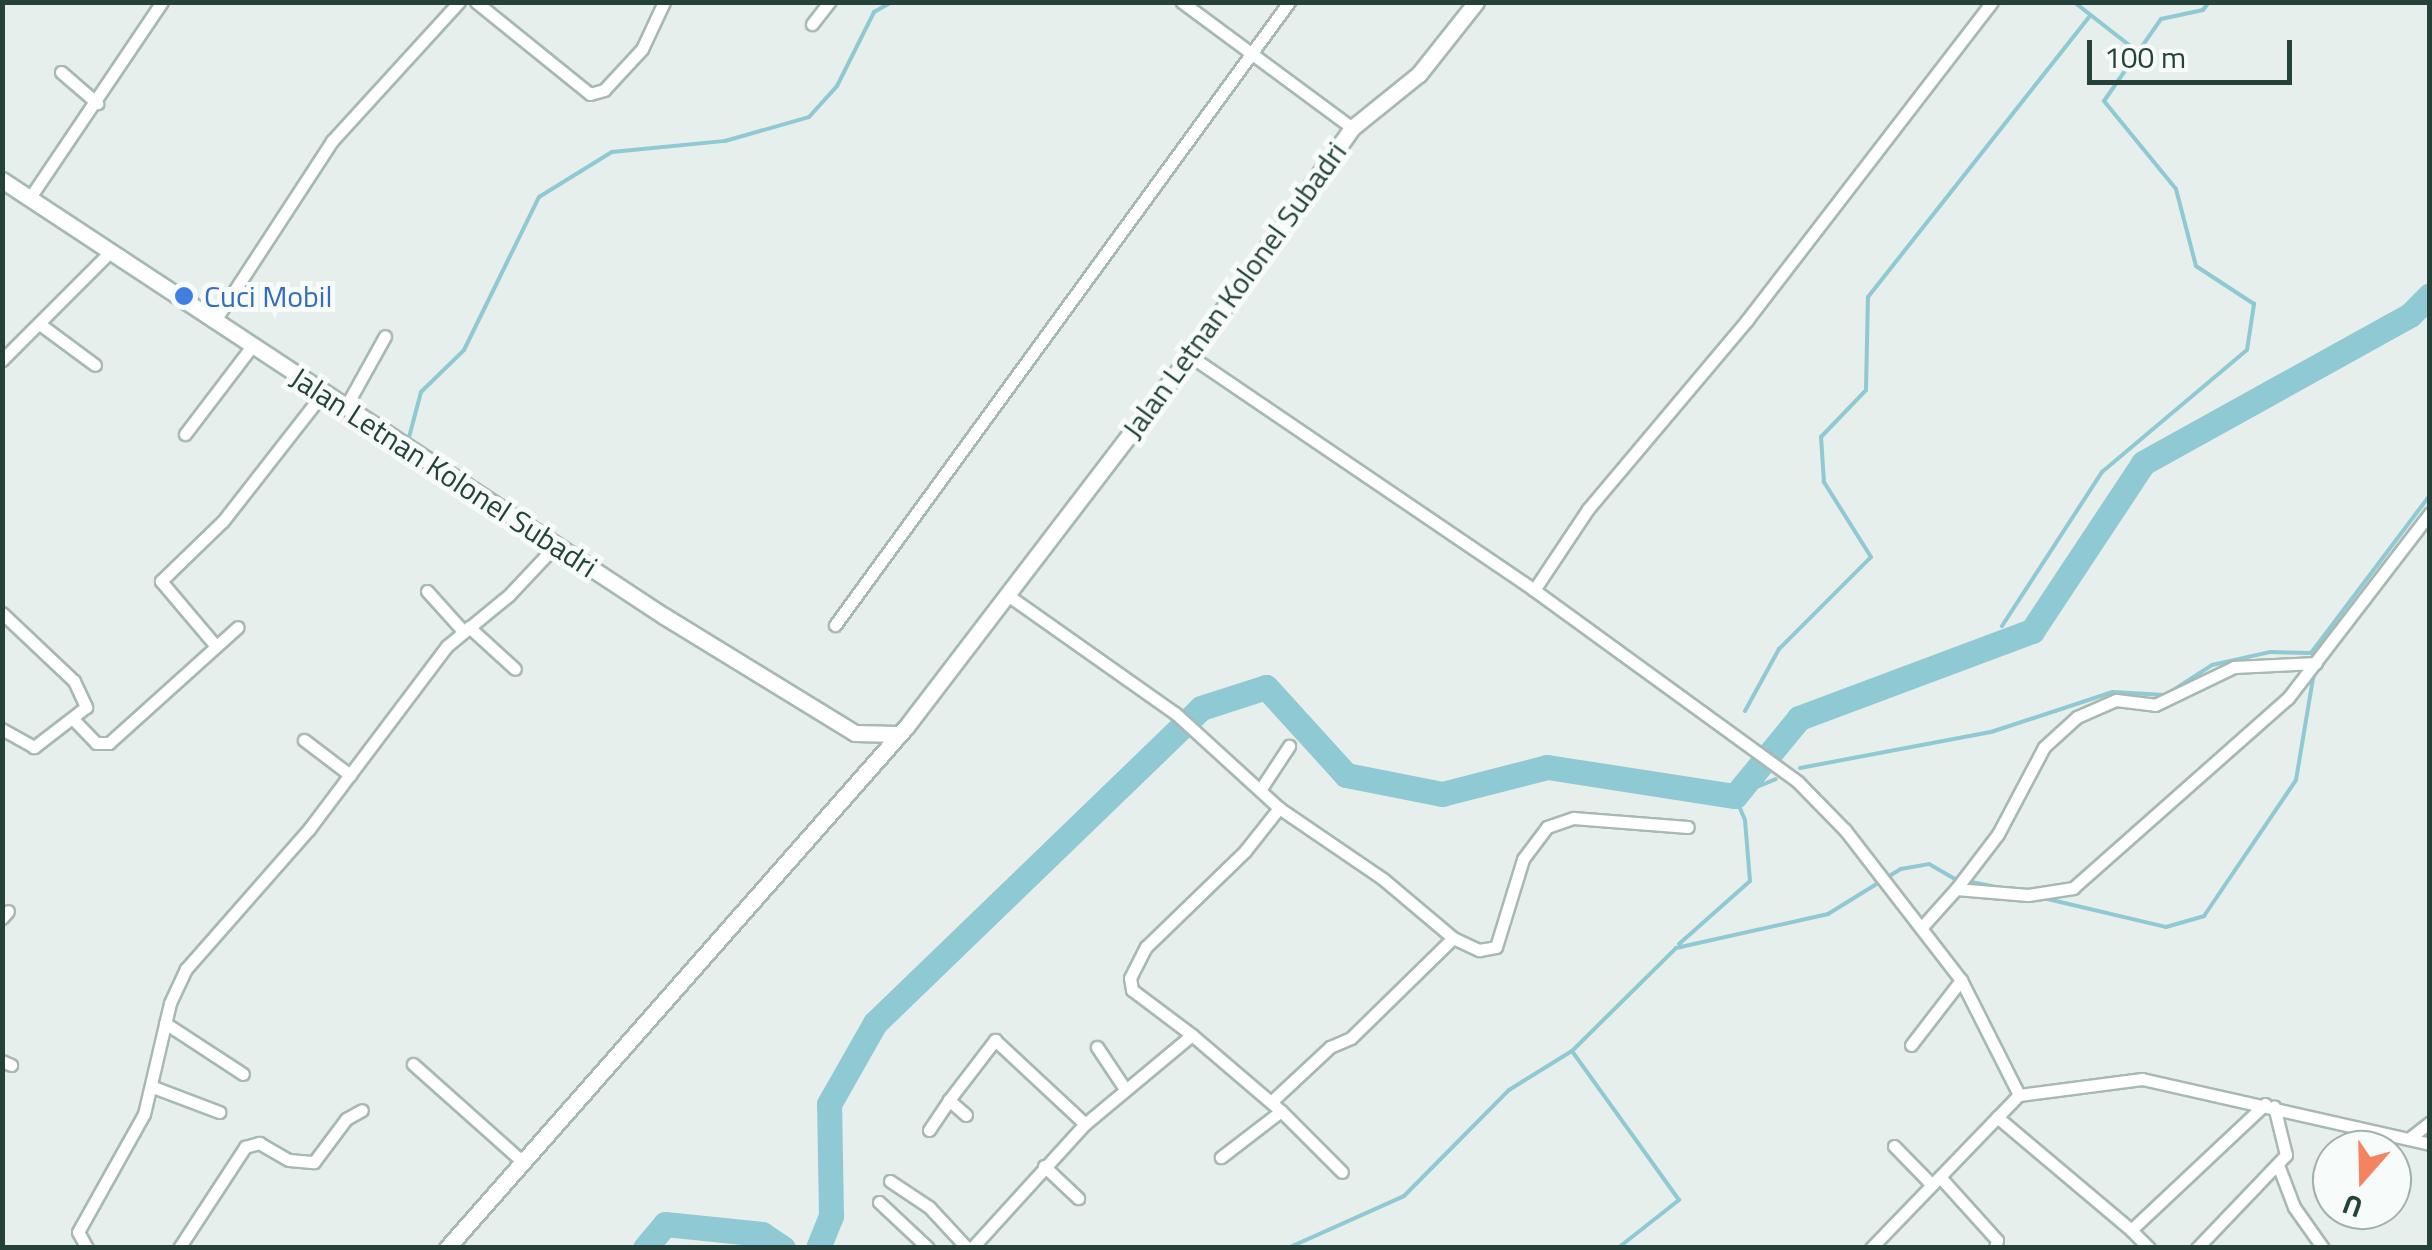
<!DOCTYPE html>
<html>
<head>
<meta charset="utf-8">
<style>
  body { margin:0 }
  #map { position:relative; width:2432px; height:1250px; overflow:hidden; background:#e6efeb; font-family:"Titillium Web",sans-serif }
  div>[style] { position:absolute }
  .stream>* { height:4px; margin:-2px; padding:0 2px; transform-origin:2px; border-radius:2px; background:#8ec9d4 }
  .river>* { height:25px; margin:-12.5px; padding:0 12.5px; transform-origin:12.5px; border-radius:12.5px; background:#8ec9d4 }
  .roads { filter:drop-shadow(2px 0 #a8b8b2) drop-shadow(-2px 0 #a8b8b2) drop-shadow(0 2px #a8b8b2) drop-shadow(0 -2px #a8b8b2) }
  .minor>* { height:11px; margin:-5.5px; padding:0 5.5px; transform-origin:5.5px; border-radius:5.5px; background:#fff }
  .secondary>* { height:15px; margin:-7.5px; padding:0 7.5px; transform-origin:7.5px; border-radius:7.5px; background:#fff }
  .dots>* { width:28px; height:28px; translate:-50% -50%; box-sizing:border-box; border:5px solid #f7fbf9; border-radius:50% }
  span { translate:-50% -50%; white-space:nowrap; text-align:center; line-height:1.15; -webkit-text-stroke:10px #f7fbf9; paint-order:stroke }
  .street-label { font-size:30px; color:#24423a }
  .shop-label { font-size:30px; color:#366cbe }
  .left { translate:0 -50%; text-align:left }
  .frame { position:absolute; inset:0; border:5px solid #24423a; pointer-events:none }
  .north { position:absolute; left:2312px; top:1130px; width:100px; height:100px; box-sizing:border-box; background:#f7fbf9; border:2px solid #a3b1ad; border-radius:50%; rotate:200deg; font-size:28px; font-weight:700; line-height:40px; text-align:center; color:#24423a }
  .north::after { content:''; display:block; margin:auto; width:35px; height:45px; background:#f4845f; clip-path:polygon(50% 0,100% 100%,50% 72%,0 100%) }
  .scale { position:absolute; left:2087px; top:40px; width:205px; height:45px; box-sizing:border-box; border:5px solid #24423a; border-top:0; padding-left:12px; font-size:30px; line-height:35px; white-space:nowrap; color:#24423a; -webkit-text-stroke:8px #f7fbf9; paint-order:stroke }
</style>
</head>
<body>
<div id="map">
  <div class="stream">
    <div style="left:2074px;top:2px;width:81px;rotate:38deg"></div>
    <div style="left:408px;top:441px;width:51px;rotate:-75.1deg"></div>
    <div style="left:421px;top:392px;width:60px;rotate:-44.3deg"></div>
    <div style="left:464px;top:350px;width:170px;rotate:-63.9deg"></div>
    <div style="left:539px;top:197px;width:86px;rotate:-31.7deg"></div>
    <div style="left:612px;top:152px;width:114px;rotate:-5.6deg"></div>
    <div style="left:725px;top:141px;width:87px;rotate:-15.9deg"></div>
    <div style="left:809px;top:117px;width:42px;rotate:-47.9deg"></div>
    <div style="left:837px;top:86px;width:83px;rotate:-63.4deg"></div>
    <div style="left:874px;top:12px;width:21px;rotate:-29deg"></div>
    <div style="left:2002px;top:626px;width:184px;rotate:-57deg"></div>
    <div style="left:2102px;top:472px;width:189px;rotate:-40.1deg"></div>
    <div style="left:2247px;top:350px;width:47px;rotate:-81.3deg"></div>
    <div style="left:2254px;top:304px;width:69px;rotate:-146.8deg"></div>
    <div style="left:2196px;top:266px;width:80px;rotate:-104.6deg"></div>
    <div style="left:2176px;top:189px;width:114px;rotate:-129.3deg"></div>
    <div style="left:2104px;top:101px;width:100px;rotate:-55.2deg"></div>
    <div style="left:2161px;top:19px;width:43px;rotate:-12.1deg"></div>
    <div style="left:2203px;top:10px;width:10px;rotate:-53deg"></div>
    <div style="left:2172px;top:691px;width:48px;rotate:-33deg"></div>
    <div style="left:2212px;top:665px;width:59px;rotate:-12.6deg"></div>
    <div style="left:2270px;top:652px;width:41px;rotate:1.4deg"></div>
    <div style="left:2311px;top:653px;width:198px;rotate:-53deg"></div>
    <div style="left:1745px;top:711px;width:71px;rotate:-61.3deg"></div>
    <div style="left:1779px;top:649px;width:130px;rotate:-45deg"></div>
    <div style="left:1871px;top:557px;width:89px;rotate:-122.1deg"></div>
    <div style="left:1824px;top:482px;width:45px;rotate:-93.8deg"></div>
    <div style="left:1821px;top:437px;width:65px;rotate:-46.2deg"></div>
    <div style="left:1866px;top:390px;width:93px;rotate:-88.8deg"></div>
    <div style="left:1868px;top:297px;width:357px;rotate:-51.7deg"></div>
    <div style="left:1800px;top:768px;width:194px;rotate:-10.7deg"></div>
    <div style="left:1991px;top:732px;width:128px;rotate:-18.2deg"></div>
    <div style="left:2113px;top:692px;width:51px;rotate:3.4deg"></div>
    <div style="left:1966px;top:881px;width:36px;rotate:11deg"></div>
    <div style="left:2039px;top:897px;width:130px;rotate:13.3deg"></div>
    <div style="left:2166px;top:927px;width:40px;rotate:-16deg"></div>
    <div style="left:2204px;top:916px;width:164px;rotate:-55.9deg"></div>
    <div style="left:2296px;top:780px;width:115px;rotate:-80.5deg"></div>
    <div style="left:1679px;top:944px;width:95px;rotate:-41.6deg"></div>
    <div style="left:1750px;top:881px;width:61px;rotate:-94.7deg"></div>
    <div style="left:1745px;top:820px;width:26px;rotate:-113deg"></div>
    <div style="left:1735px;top:796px;width:44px;rotate:-22.5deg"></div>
    <div style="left:1288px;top:1248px;width:127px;rotate:-24.1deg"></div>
    <div style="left:1404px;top:1196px;width:149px;rotate:-45.3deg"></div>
    <div style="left:1509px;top:1090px;width:74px;rotate:-31.8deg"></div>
    <div style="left:1618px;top:1248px;width:78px;rotate:-38.2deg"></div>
    <div style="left:1679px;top:1200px;width:183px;rotate:-125.7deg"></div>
    <div style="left:1572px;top:1051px;width:146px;rotate:-44.7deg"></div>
    <div style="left:1676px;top:948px;width:156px;rotate:-12.6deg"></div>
    <div style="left:1828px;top:914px;width:86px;rotate:-31.7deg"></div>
    <div style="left:1901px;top:869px;width:28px;rotate:-10deg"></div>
    <div style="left:1929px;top:864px;width:32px;rotate:30deg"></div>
  </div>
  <div class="river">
    <div style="left:645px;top:1248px;width:31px;rotate:-50deg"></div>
    <div style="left:665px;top:1224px;width:98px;rotate:5.9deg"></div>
    <div style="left:762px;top:1234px;width:25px;rotate:34deg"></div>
    <div style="left:818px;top:1248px;width:35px;rotate:-68deg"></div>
    <div style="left:831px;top:1216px;width:112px;rotate:-91deg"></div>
    <div style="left:829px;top:1104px;width:93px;rotate:-60.4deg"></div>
    <div style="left:875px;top:1023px;width:453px;rotate:-44deg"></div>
    <div style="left:1201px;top:708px;width:68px;rotate:-17.9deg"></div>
    <div style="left:1266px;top:687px;width:119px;rotate:47.7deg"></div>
    <div style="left:1346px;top:775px;width:98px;rotate:11.2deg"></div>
    <div style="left:1442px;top:794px;width:108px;rotate:-14.4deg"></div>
    <div style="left:1547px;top:767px;width:190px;rotate:8.8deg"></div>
    <div style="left:1735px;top:796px;width:101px;rotate:-50.6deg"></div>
    <div style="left:1799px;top:718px;width:249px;rotate:-20.5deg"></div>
    <div style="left:2032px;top:631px;width:201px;rotate:-56.5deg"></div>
    <div style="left:2143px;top:463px;width:305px;rotate:-29deg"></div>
    <div style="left:2410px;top:315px;width:28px;rotate:-45deg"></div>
  </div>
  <div class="roads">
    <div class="minor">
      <div style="left:476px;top:2px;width:146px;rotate:38.9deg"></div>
      <div style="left:590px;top:94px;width:15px;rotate:-16deg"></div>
      <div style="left:604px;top:90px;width:56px;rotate:-47.2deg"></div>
      <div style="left:642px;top:49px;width:52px;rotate:-64.9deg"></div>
      <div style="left:1182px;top:2px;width:212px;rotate:36.5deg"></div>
      <div style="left:812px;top:24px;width:28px;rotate:-52deg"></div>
      <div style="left:61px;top:72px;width:48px;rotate:40.7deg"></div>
      <div style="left:29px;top:199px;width:238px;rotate:-56deg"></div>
      <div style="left:214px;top:322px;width:216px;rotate:-56.9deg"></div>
      <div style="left:332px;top:141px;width:188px;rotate:-47.6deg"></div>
      <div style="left:41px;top:325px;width:67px;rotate:36.5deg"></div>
      <div style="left:1190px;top:356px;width:416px;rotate:34.2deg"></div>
      <div style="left:1534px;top:590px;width:326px;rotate:36deg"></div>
      <div style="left:1798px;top:782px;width:67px;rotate:45.6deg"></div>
      <div style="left:1845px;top:830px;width:190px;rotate:52.3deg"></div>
      <div style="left:1961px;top:980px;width:129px;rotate:63.2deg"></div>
      <div style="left:2px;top:360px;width:150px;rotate:-45deg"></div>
      <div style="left:345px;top:408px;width:82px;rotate:-60.9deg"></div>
      <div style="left:185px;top:434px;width:111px;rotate:-52.7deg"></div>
      <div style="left:1534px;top:590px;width:97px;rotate:-56.3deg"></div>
      <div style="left:1588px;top:509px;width:247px;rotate:-49.9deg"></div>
      <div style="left:1747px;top:320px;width:401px;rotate:-52.4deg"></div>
      <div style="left:427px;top:591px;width:54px;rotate:48deg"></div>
      <div style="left:1006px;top:594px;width:207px;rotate:35.2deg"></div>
      <div style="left:1175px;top:713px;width:141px;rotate:42.4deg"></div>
      <div style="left:1279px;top:808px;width:126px;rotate:34.3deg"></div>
      <div style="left:1383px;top:879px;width:92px;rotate:40.1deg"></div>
      <div style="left:1453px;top:938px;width:143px;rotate:135.6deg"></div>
      <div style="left:1351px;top:1038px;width:23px;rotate:157deg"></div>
      <div style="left:1330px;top:1047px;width:79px;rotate:137deg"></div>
      <div style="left:2px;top:613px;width:99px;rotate:43.4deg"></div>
      <div style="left:74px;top:681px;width:29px;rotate:65deg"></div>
      <div style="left:86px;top:707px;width:66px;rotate:142.4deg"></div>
      <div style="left:34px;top:747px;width:37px;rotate:-151deg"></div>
      <div style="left:835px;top:625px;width:771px;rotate:-53.92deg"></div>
      <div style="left:469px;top:627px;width:62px;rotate:42.4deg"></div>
      <div style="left:215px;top:645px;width:84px;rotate:-130.2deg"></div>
      <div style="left:161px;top:581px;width:86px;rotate:-44.1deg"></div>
      <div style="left:223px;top:521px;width:162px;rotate:-52deg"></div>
      <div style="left:73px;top:719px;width:33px;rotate:46deg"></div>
      <div style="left:96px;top:743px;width:13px"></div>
      <div style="left:109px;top:743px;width:173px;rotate:-42deg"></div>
      <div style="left:304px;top:740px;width:58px;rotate:37.3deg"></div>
      <div style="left:1260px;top:790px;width:53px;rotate:-56.6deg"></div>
      <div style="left:1956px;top:889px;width:69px;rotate:-52.6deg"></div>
      <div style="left:1998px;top:834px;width:98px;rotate:-62.1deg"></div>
      <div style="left:2044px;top:747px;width:45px;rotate:-42.3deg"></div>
      <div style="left:2077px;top:717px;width:43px;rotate:-23.6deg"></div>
      <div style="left:2116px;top:700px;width:39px;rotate:7deg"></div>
      <div style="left:2155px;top:705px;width:88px;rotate:-25.7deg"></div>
      <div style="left:2234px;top:667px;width:82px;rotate:-2.8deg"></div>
      <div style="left:2px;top:918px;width:9px;rotate:-49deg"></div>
      <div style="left:1921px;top:928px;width:52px;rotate:-48.1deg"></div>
      <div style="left:1956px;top:889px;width:72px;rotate:4.8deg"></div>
      <div style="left:2028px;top:895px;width:46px;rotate:-8.8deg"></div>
      <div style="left:2073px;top:888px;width:287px;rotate:-41.5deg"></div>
      <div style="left:2288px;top:698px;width:233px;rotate:-52.5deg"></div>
      <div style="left:1453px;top:938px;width:29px;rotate:25deg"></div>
      <div style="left:1479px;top:950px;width:17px;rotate:-10deg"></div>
      <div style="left:1496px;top:947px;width:92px;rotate:-72.9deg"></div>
      <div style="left:1523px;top:859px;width:40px;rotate:-53deg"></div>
      <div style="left:1547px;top:827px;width:28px;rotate:-19deg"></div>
      <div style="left:1573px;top:818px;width:115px;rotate:4.5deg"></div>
      <div style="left:165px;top:1023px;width:93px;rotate:33.2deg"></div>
      <div style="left:1192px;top:1035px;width:117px;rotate:40.5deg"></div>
      <div style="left:1281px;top:1111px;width:76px;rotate:142.5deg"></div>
      <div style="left:1911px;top:1045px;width:82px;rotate:-52.4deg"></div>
      <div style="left:1097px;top:1047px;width:50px;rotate:56.3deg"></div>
      <div style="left:2px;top:1061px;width:10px;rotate:24deg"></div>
      <div style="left:413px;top:1064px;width:149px;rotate:41.7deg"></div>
      <div style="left:153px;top:1087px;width:71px;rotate:20.7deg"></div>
      <div style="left:2019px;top:1095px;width:124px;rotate:-7.4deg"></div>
      <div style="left:2142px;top:1079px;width:295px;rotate:12.7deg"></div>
      <div style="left:1281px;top:1111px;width:86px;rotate:45deg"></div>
      <div style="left:966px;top:1115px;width:23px;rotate:-139deg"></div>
      <div style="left:949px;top:1100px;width:76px;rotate:-52.5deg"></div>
      <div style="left:995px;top:1040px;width:123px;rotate:43deg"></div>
      <div style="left:1997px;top:1117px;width:175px;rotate:40.1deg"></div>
      <div style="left:929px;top:1130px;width:36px;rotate:-56deg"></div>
      <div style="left:2411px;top:1137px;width:24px;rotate:-38deg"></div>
      <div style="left:1894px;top:1146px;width:54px;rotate:45.7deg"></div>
      <div style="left:2278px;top:1165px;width:45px;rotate:69.1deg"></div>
      <div style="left:2294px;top:1207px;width:50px;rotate:54.7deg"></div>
      <div style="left:1044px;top:1166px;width:47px;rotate:43.3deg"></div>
      <div style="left:1940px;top:1177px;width:85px;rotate:47.9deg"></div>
      <div style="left:1997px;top:1240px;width:8px;rotate:104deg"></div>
      <div style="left:890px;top:1181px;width:47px;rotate:33.7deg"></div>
      <div style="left:929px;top:1207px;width:56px;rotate:47.2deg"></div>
      <div style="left:879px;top:1202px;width:67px;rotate:43.2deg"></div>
      <div style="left:87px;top:1248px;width:18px;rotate:-119deg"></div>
      <div style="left:78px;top:1232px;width:135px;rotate:-60.8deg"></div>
      <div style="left:144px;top:1114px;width:114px;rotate:-76.8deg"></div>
      <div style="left:170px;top:1003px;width:38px;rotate:-65deg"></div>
      <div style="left:186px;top:969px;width:186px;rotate:-48.7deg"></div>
      <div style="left:309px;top:829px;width:229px;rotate:-53deg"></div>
      <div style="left:447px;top:646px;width:80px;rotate:-39.4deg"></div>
      <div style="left:509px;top:595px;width:67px;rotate:-46.8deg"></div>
      <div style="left:179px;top:1248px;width:121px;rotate:-56.8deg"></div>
      <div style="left:245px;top:1147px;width:15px;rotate:-16deg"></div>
      <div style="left:259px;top:1143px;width:34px;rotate:30deg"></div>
      <div style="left:289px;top:1160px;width:25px;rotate:5deg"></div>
      <div style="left:314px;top:1162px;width:54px;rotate:-53.3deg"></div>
      <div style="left:346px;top:1119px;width:18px;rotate:-29deg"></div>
      <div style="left:972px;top:1248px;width:168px;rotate:-47.7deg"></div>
      <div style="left:1085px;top:1124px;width:139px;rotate:-39.8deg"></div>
      <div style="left:1192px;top:1035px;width:75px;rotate:-143.1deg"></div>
      <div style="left:1132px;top:990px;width:12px;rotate:-99deg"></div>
      <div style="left:1130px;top:978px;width:35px;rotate:-63deg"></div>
      <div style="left:1146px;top:947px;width:138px;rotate:-44.1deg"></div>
      <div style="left:1245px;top:851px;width:55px;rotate:-51.7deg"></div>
      <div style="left:1871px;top:1248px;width:213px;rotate:-46deg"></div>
      <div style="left:2149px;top:1248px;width:25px;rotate:-135deg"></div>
      <div style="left:2131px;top:1230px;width:184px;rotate:-43.2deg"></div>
      <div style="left:2197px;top:1248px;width:129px;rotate:-46.3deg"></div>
      <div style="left:2286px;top:1155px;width:50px;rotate:-103.8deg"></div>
    </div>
    <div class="secondary">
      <div style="left:2px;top:180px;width:793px;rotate:33.37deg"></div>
      <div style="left:664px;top:616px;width:224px;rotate:31.5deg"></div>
      <div style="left:855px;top:733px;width:43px;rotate:1.3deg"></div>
      <div style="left:447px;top:1248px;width:694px;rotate:-48.62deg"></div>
      <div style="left:906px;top:727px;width:467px;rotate:-52.6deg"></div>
      <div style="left:1190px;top:356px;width:280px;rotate:-54.6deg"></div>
      <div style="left:1352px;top:128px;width:86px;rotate:-38.9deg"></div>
      <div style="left:1419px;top:74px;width:92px;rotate:-51.6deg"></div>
    </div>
  </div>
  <div class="dots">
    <div style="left:184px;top:296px;background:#3f7fe0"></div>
  </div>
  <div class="street-label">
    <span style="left:1234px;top:290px;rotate:-54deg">Jalan Letnan Kolonel Subadri</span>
    <span style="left:444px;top:472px;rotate:33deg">Jalan Letnan Kolonel Subadri</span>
  </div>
  <div class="shop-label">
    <span class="left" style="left:204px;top:296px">Cuci Mobil</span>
  </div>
  <div class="frame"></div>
  <div class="north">U</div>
  <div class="scale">100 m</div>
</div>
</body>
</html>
